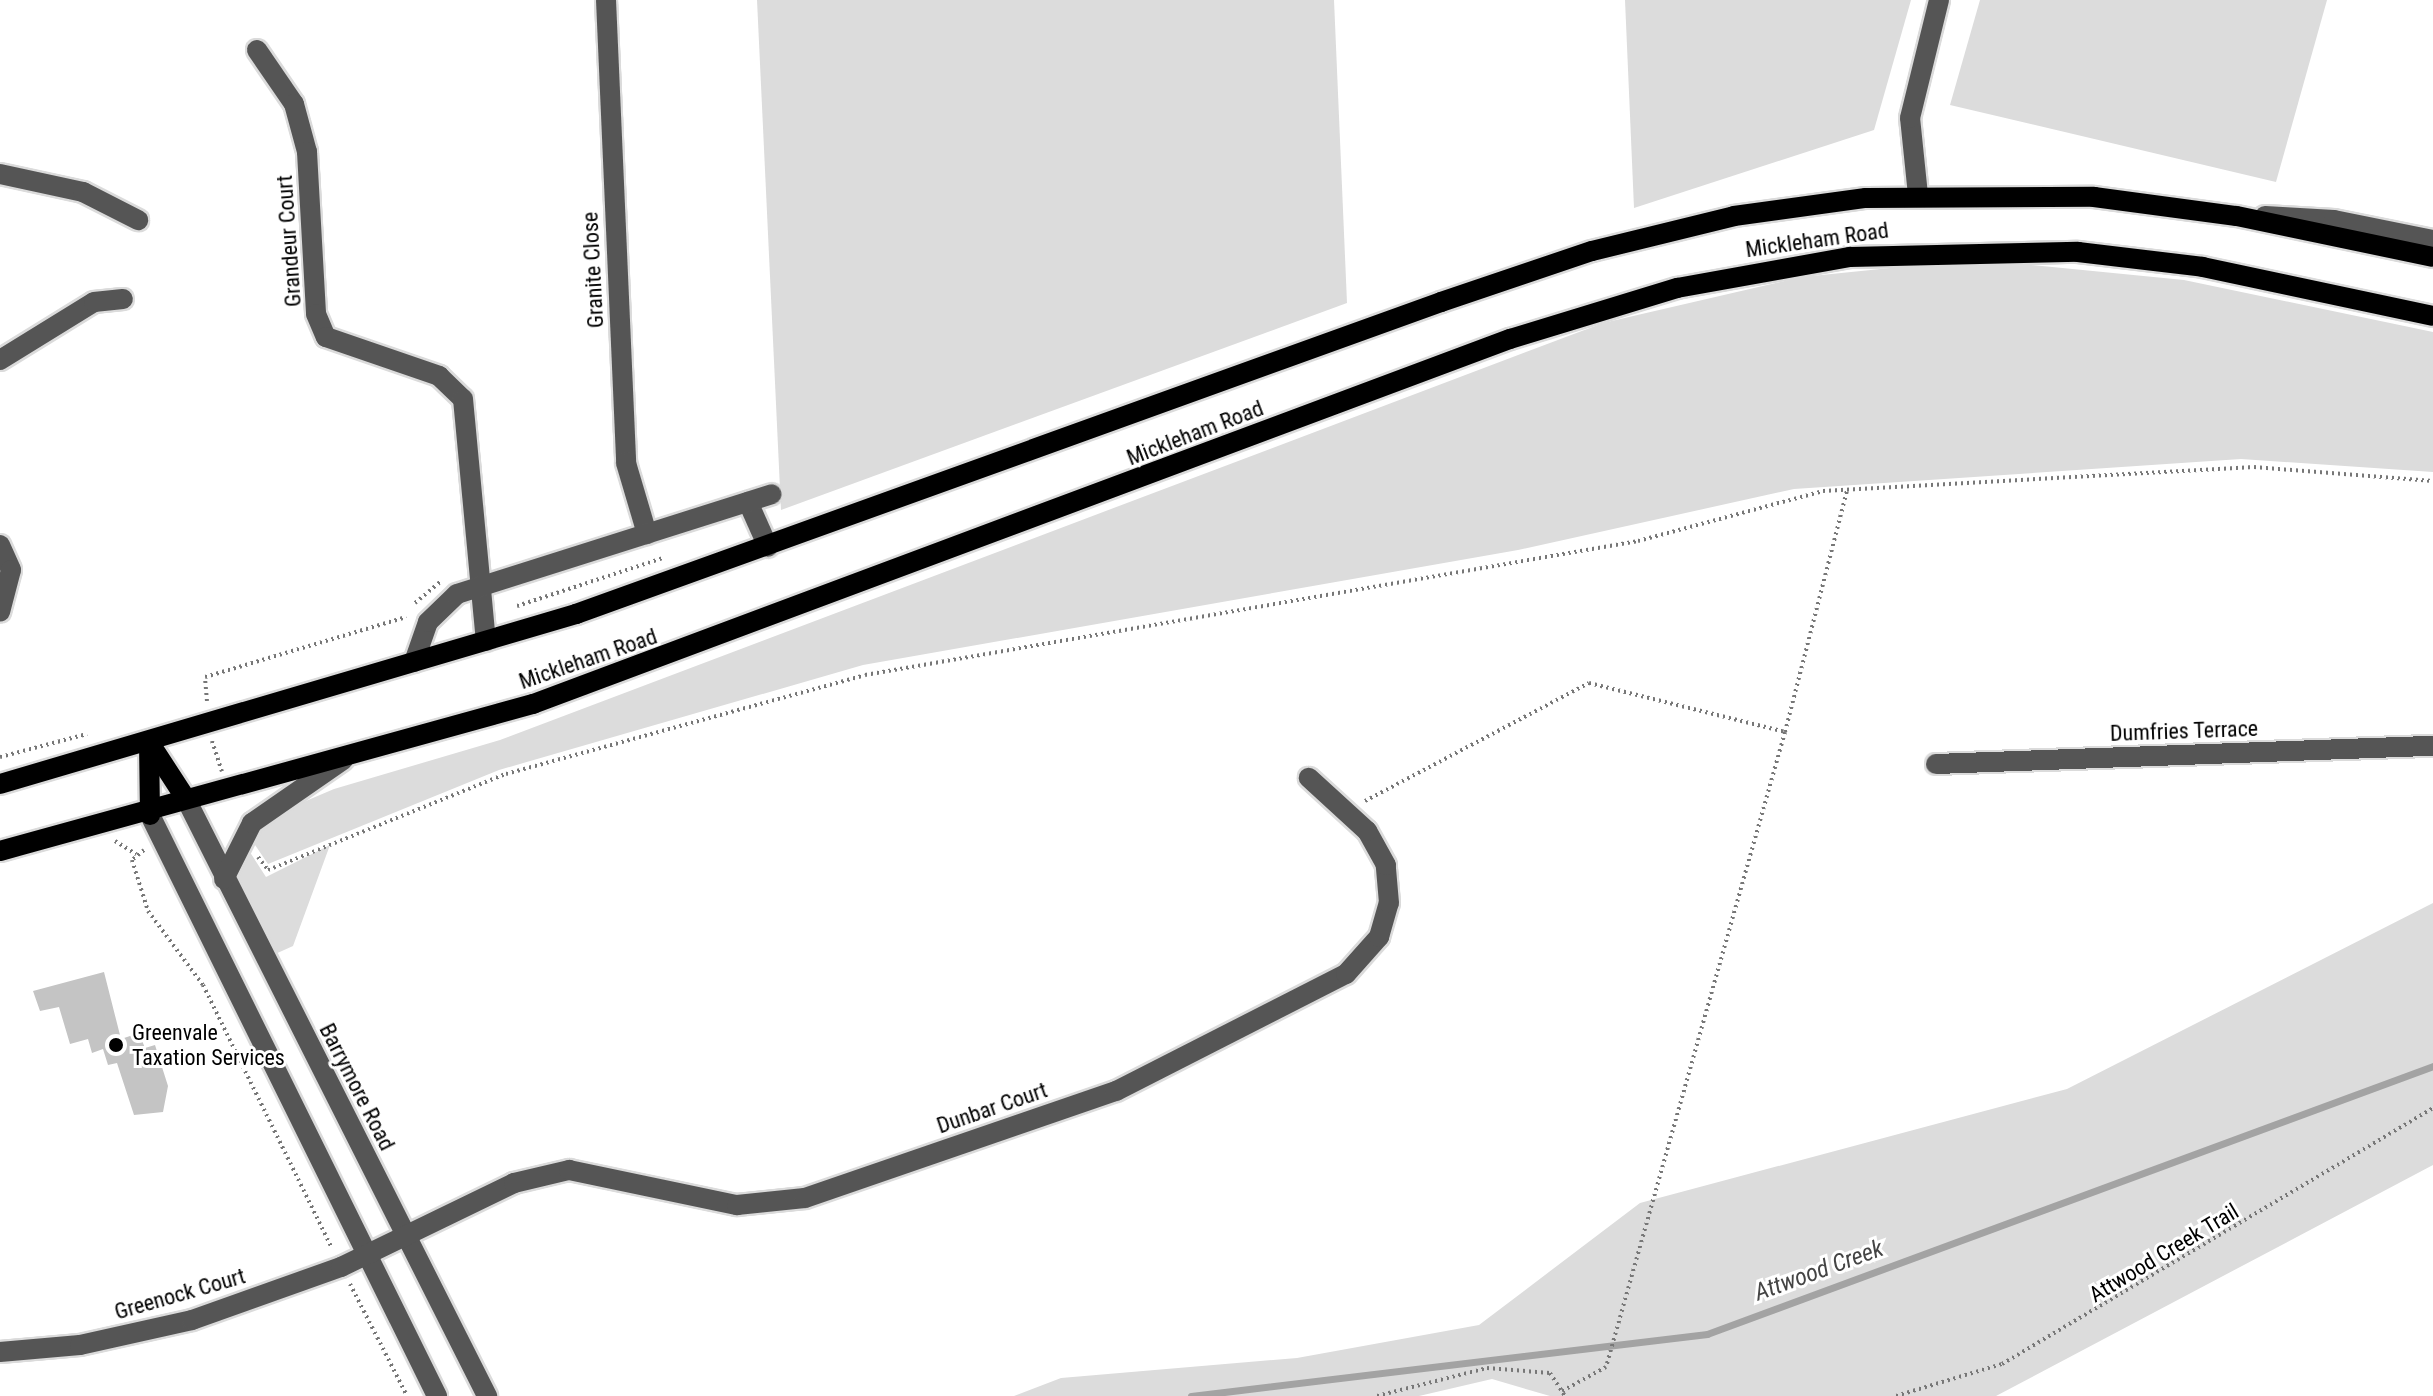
<!DOCTYPE html>
<html>
<head>
<meta charset="utf-8">
<style>
  body { margin:0 }
  #map { position:relative; width:2433px; height:1396px; overflow:hidden; background:#fff; font-family:"Roboto Condensed",sans-serif }
  div>[style] { position:absolute }
  .green>* { inset:0; background:#dcdcdc }
  .stream>* { height:7px; margin:-3.5px; padding:0 3.5px; transform-origin:3.5px; border-radius:3.5px; background:#a3a3a3 }
  .building>* { inset:0; background:#c4c4c4 }
  .path>* { height:4px; margin-top:-2px; transform-origin:0; background:repeating-linear-gradient(90deg,#777 0 2px,transparent 0 6px) }
  .roads { filter:drop-shadow(2px 0 #dbdbdb) drop-shadow(-2px 0 #dbdbdb) drop-shadow(0 2px #dbdbdb) drop-shadow(0 -2px #dbdbdb) }
  .minor>* { height:20px; margin:-10px; padding:0 10px; transform-origin:10px; border-radius:10px; background:#555 }
  .major>* { height:20px; margin:-10px; padding:0 10px; transform-origin:10px; border-radius:10px; background:#000 }
  .dots>* { width:22px; height:22px; translate:-50% -50%; box-sizing:border-box; border:4px solid #fff; border-radius:50% }
  span { translate:-50% -50%; white-space:nowrap; text-align:center; line-height:1.15; -webkit-text-stroke:6px #fff; paint-order:stroke }
  .street-label { font-size:22px; color:#000 }
  .poi-label { font-size:22px; color:#000 }
  .left { translate:0 -50%; text-align:left }
  .water-label { font-size:24px; color:#444; font-style:italic }
</style>
</head>
<body>
<div id="map">
  <div class="green">
    <div style="clip-path:polygon(757px 0,1334px 0,1347px 303px,781px 510px)"></div>
    <div style="clip-path:polygon(1625px 0,1911px 0,1874px 130px,1634px 208px)"></div>
    <div style="clip-path:polygon(1980px 0,2327px 0,2276px 182px,1950px 105px)"></div>
    <div style="clip-path:polygon(2031px 265px,2184px 280px,2433px 332px,2433px 472px,2241px 459px,1794px 489px,1518px 550px,863px 665px,499px 770px,268px 864px,251px 839px,287px 809px,334px 789px,500px 740px,1603px 323px,1802px 277px,1910px 266px)"></div>
    <div style="clip-path:polygon(330px 845px,293px 946px,273px 955px,238px 880px,246px 846px,266px 877px)"></div>
    <div style="clip-path:polygon(2433px 903px,2433px 1165px,1996px 1396px,1550px 1396px,1492px 1379px,1419px 1396px,1014px 1396px,1061px 1378px,1297px 1358px,1479px 1325px,1640px 1203px,2067px 1089px)"></div>
  </div>
  <div class="stream">
    <div style="left:1191px;top:1396px;width:520px;rotate:-6.85deg"></div>
    <div style="left:1707px;top:1334px;width:774px;rotate:-20.26deg"></div>
  </div>
  <div class="building">
    <div style="clip-path:polygon(104px 972px,121px 1039px,139px 1033px,145px 1048px,155px 1045px,168px 1086px,163px 1112px,134px 1115px,117px 1063px,108px 1065px,103px 1049px,92px 1053px,88px 1039px,70px 1044px,59px 1007px,40px 1011px,33px 991px)"></div>
  </div>
  <div class="path">
    <div style="left:415px;top:603px;width:34px;rotate:-40deg"></div>
    <div style="left:517px;top:606px;width:154px;rotate:-18.2deg"></div>
    <div style="left:207px;top:701px;width:24px;rotate:-95deg"></div>
    <div style="left:205px;top:677px;width:210px;rotate:-16.6deg"></div>
    <div style="left:1785px;top:732px;width:250px;rotate:-75.6deg"></div>
    <div style="left:212px;top:741px;width:32px;rotate:72deg"></div>
    <div style="left:0;top:757px;width:90px;rotate:-14.8deg"></div>
    <div style="left:1365px;top:801px;width:253px;rotate:-27.8deg"></div>
    <div style="left:1589px;top:683px;width:202px;rotate:14deg"></div>
    <div style="left:1785px;top:732px;width:660px;rotate:105.74deg"></div>
    <div style="left:1606px;top:1367px;width:50px;rotate:151.4deg"></div>
    <div style="left:115px;top:841px;width:25px;rotate:32deg"></div>
    <div style="left:144px;top:850px;width:16px;rotate:140deg"></div>
    <div style="left:132px;top:860px;width:53px;rotate:72.6deg"></div>
    <div style="left:148px;top:911px;width:92px;rotate:53.4deg"></div>
    <div style="left:203px;top:985px;width:293px;rotate:63.9deg"></div>
    <div style="left:258px;top:857px;width:16px;rotate:52deg"></div>
    <div style="left:268px;top:870px;width:257px;rotate:-22deg"></div>
    <div style="left:506px;top:774px;width:372px;rotate:-15.4deg"></div>
    <div style="left:865px;top:675px;width:785px;rotate:-9.83deg"></div>
    <div style="left:1638px;top:541px;width:192px;rotate:-15.1deg"></div>
    <div style="left:1823px;top:491px;width:432px;rotate:-3.2deg"></div>
    <div style="left:2254px;top:467px;width:180px;rotate:4.5deg"></div>
    <div style="left:350px;top:1284px;width:126px;rotate:63deg"></div>
    <div style="left:1377px;top:1396px;width:114px;rotate:-14.3deg"></div>
    <div style="left:1487px;top:1368px;width:63px;rotate:4.5deg"></div>
    <div style="left:1550px;top:1373px;width:27px;rotate:57deg"></div>
    <div style="left:1896px;top:1396px;width:111px;rotate:-16.8deg"></div>
    <div style="left:2002px;top:1364px;width:501px;rotate:-30.71deg"></div>
  </div>
  <div class="roads">
    <div class="minor">
      <div style="left:606px;top:0;width:463px;rotate:87.5deg"></div>
      <div style="left:626px;top:463px;width:74px;rotate:73.5deg"></div>
      <div style="left:257px;top:50px;width:65px;rotate:55.6deg"></div>
      <div style="left:294px;top:104px;width:50px;rotate:74.8deg"></div>
      <div style="left:307px;top:152px;width:162px;rotate:86.8deg"></div>
      <div style="left:316px;top:314px;width:25px;rotate:67deg"></div>
      <div style="left:326px;top:337px;width:120px;rotate:19deg"></div>
      <div style="left:439px;top:376px;width:33px;rotate:44deg"></div>
      <div style="left:463px;top:399px;width:243px;rotate:84.6deg"></div>
      <div style="left:0;top:174px;width:85px;rotate:12.2deg"></div>
      <div style="left:83px;top:192px;width:62px;rotate:27deg"></div>
      <div style="left:1918px;top:195px;width:77px;rotate:-95.9deg"></div>
      <div style="left:1910px;top:118px;width:122px;rotate:-76.2deg"></div>
      <div style="left:2265px;top:216px;width:69px;rotate:3.3deg"></div>
      <div style="left:2334px;top:220px;width:101px;rotate:11.4deg"></div>
      <div style="left:0;top:360px;width:110px;rotate:-31.7deg"></div>
      <div style="left:94px;top:302px;width:29px;rotate:-6deg"></div>
      <div style="left:748px;top:502px;width:49px;rotate:66deg"></div>
      <div style="left:0;top:545px;width:27px;rotate:66deg"></div>
      <div style="left:11px;top:570px;width:43px;rotate:104.7deg"></div>
      <div style="left:414px;top:662px;width:42px;rotate:-70.7deg"></div>
      <div style="left:428px;top:622px;width:40px;rotate:-44deg"></div>
      <div style="left:457px;top:594px;width:330px;rotate:-17.6deg"></div>
      <div style="left:1936px;top:764px;width:497px;rotate:-2.1deg"></div>
      <div style="left:186px;top:799px;width:669px;rotate:63.24deg"></div>
      <div style="left:150px;top:815px;width:648px;rotate:63.71deg"></div>
      <div style="left:224px;top:879px;width:63px;rotate:-63.4deg"></div>
      <div style="left:252px;top:823px;width:111px;rotate:-34.7deg"></div>
      <div style="left:0;top:1352px;width:80px;rotate:-5deg"></div>
      <div style="left:80px;top:1345px;width:115px;rotate:-12.6deg"></div>
      <div style="left:192px;top:1320px;width:158px;rotate:-19.6deg"></div>
      <div style="left:341px;top:1267px;width:192px;rotate:-25.9deg"></div>
      <div style="left:514px;top:1183px;width:57px;rotate:-13.3deg"></div>
      <div style="left:569px;top:1170px;width:172px;rotate:11.8deg"></div>
      <div style="left:737px;top:1205px;width:68px;rotate:-5.9deg"></div>
      <div style="left:805px;top:1198px;width:329px;rotate:-19deg"></div>
      <div style="left:1116px;top:1091px;width:258px;rotate:-27deg"></div>
      <div style="left:1346px;top:974px;width:50px;rotate:-48.3deg"></div>
      <div style="left:1379px;top:937px;width:35px;rotate:-74deg"></div>
      <div style="left:1389px;top:903px;width:38px;rotate:-95deg"></div>
      <div style="left:1386px;top:865px;width:39px;rotate:-119deg"></div>
      <div style="left:1367px;top:831px;width:79px;rotate:-137.6deg"></div>
    </div>
    <div class="major">
      <div style="left:149px;top:742px;width:73px;rotate:89.2deg"></div>
      <div style="left:149px;top:742px;width:68px;rotate:57deg"></div>
      <div style="left:0;top:784px;width:601px;rotate:-16.44deg"></div>
      <div style="left:576px;top:614px;width:920px;rotate:-19.83deg"></div>
      <div style="left:1441px;top:302px;width:159px;rotate:-18.7deg"></div>
      <div style="left:1592px;top:251px;width:146px;rotate:-13.8deg"></div>
      <div style="left:1734px;top:216px;width:133px;rotate:-7.8deg"></div>
      <div style="left:1866px;top:198px;width:228px;rotate:-0.3deg"></div>
      <div style="left:2094px;top:197px;width:144px;rotate:7.6deg"></div>
      <div style="left:2237px;top:216px;width:200px;rotate:11.8deg"></div>
      <div style="left:0;top:851px;width:553px;rotate:-15.42deg"></div>
      <div style="left:533px;top:704px;width:1043px;rotate:-20.49deg"></div>
      <div style="left:1510px;top:339px;width:175px;rotate:-17deg"></div>
      <div style="left:1677px;top:288px;width:176px;rotate:-10.2deg"></div>
      <div style="left:1850px;top:257px;width:228px;rotate:-1.3deg"></div>
      <div style="left:2078px;top:252px;width:126px;rotate:6.8deg"></div>
      <div style="left:2203px;top:267px;width:235px;rotate:12deg"></div>
    </div>
  </div>
  <div class="dots">
    <div style="left:116px;top:1045px;background:#000"></div>
  </div>
  <div class="street-label">
    <span style="left:1817px;top:240px;rotate:-8deg">Mickleham Road</span>
    <span style="left:289px;top:241px;rotate:-94deg">Grandeur Court</span>
    <span style="left:593px;top:270px;rotate:-93deg">Granite Close</span>
    <span style="left:1195px;top:433px;rotate:-21deg">Mickleham Road</span>
    <span style="left:588px;top:659px;rotate:-19deg">Mickleham Road</span>
    <span style="left:2184px;top:731px;rotate:-2deg">Dumfries Terrace</span>
    <span style="left:357px;top:1087px;rotate:63deg">Barrymore Road</span>
    <span style="left:992px;top:1108px;rotate:-19deg">Dunbar Court</span>
    <span style="left:2164px;top:1253px;rotate:-31deg">Attwood Creek Trail</span>
    <span style="left:180px;top:1294px;rotate:-16deg">Greenock Court</span>
  </div>
  <div class="poi-label">
    <span class="left" style="left:132px;top:1045px">Greenvale<br>Taxation Services</span>
  </div>
  <div class="water-label">
    <span style="left:1819px;top:1271px;rotate:-20deg">Attwood Creek</span>
  </div>
</div>
</body>
</html>
